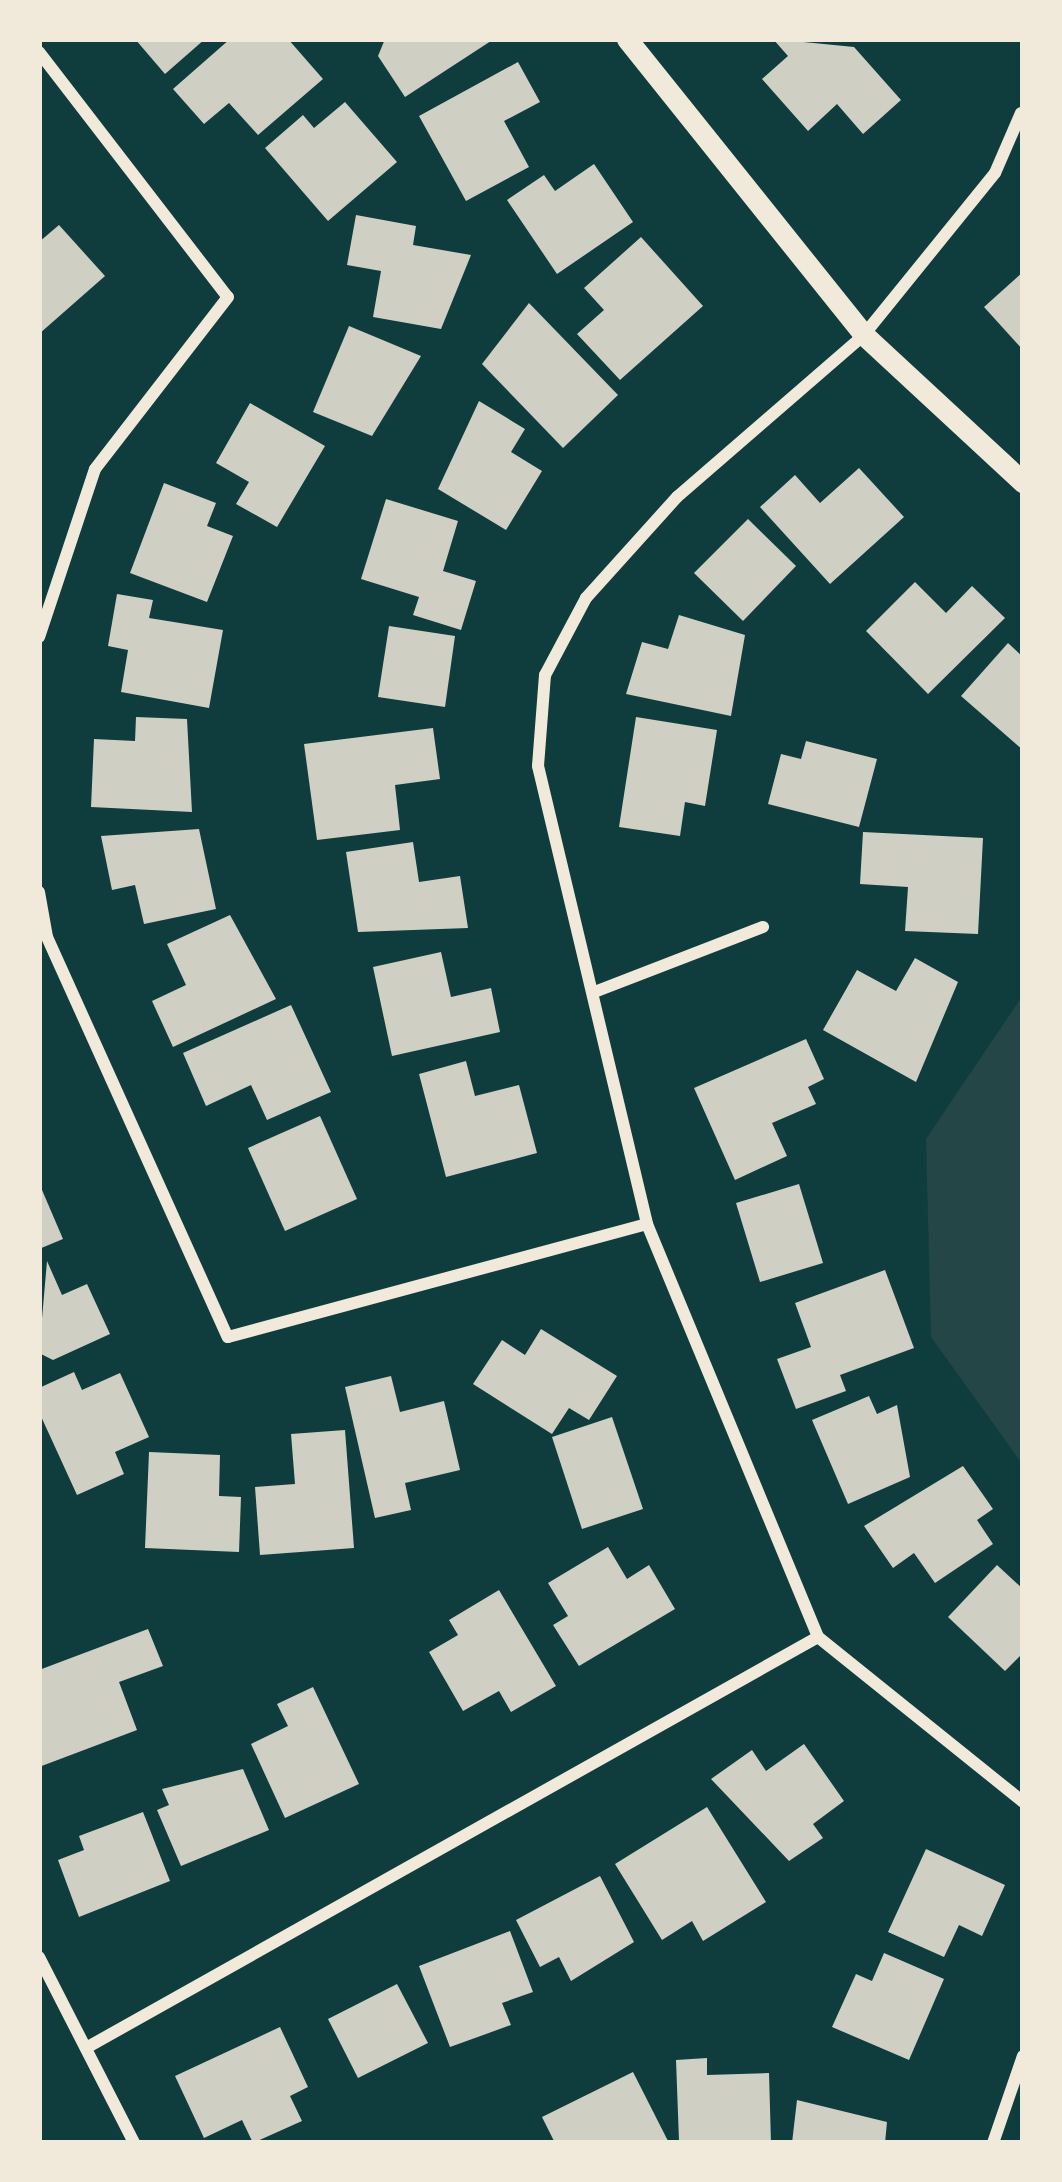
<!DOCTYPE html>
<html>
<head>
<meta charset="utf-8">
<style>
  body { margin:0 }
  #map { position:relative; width:1062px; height:2182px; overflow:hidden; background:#0f3d3e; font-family:"PT Sans Narrow",sans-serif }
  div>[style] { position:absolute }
  .green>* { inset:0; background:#244646 }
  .building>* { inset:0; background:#cfcfc3 }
  .minor>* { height:12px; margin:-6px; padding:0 6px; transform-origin:6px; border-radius:6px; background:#f1e9da }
  .tertiary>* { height:21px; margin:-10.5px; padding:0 10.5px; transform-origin:10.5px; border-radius:10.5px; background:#f1e9da }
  span { translate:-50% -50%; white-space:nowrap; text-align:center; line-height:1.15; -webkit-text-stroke:10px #f1e9da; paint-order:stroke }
  .frame { position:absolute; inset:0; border:42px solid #f1e9da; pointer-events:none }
</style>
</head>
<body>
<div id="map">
  <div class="green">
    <div style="clip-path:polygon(1023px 995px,1023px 1465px,931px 1337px,926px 1139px)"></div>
  </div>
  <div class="building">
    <div style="clip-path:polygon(135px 39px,205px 39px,165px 74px)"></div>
    <div style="clip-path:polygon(230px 39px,288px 39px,323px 79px,258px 135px,229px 103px,204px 124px,173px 89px)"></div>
    <div style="clip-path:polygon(385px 39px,494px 39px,405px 97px,378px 56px)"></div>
    <div style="clip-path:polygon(773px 39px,854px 47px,901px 100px,863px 134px,837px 104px,808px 131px,762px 79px,788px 56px)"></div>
    <div style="clip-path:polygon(518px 62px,540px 102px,504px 121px,529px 167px,466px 201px,419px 116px)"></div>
    <div style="clip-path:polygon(345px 102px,397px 162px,328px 221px,265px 148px,303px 115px,314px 128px)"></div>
    <div style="clip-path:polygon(594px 164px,633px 222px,557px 274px,507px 200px,544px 175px,555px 191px)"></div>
    <div style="clip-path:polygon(356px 215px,416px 226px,413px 245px,471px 255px,441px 329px,373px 317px,381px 271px,347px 265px)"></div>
    <div style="clip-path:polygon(59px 225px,105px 276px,39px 334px,39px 242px)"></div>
    <div style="clip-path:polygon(641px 237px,703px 306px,620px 380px,577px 334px,604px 310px,584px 288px)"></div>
    <div style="clip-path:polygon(1023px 272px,1023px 350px,984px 307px)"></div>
    <div style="clip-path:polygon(529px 303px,618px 395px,563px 448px,482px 364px)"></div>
    <div style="clip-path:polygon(349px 326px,421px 356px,372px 436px,313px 412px)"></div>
    <div style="clip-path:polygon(479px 401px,525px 429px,511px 452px,542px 471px,506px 530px,438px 489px)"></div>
    <div style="clip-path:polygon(250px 403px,325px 446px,277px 527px,236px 504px,249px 482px,216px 463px)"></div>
    <div style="clip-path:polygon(859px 468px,904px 517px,830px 584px,760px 507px,795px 475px,820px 503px)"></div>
    <div style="clip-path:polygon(164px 483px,216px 503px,207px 526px,233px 536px,207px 602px,130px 573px)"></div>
    <div style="clip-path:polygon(386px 499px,458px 521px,443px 571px,476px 581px,461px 630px,413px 615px,419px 597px,361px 579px)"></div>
    <div style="clip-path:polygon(748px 519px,796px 566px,743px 621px,694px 573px)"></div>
    <div style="clip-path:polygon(915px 582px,946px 613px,972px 586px,1005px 618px,928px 694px,866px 631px)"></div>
    <div style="clip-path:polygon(117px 594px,153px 600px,149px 618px,223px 630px,209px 708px,121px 692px,128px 650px,108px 646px)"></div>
    <div style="clip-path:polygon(679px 615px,745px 635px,731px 716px,626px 694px,642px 642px,668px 649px)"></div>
    <div style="clip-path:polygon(389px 626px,455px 636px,445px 707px,378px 697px)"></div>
    <div style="clip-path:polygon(1008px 643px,1023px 657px,1023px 750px,961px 696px)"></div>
    <div style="clip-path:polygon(136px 717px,187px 719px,192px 812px,91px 807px,94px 739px,135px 741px)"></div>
    <div style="clip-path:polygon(636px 717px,717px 730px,705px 806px,685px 802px,680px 836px,619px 827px)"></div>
    <div style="clip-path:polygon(433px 728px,440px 779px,395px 785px,400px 830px,317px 840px,304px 744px)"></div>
    <div style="clip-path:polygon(806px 741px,877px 759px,859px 827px,768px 804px,781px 754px,801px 759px)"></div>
    <div style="clip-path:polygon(199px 829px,216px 909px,144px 924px,135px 885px,112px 890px,101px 836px)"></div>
    <div style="clip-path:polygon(863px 832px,983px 838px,978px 934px,905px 931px,908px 887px,860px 884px)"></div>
    <div style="clip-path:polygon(413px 842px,419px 882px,460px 876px,468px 928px,358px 932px,346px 852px)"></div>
    <div style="clip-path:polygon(230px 915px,276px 999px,173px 1047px,152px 1001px,186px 985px,167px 944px)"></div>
    <div style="clip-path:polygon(441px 952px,451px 997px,491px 988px,500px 1032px,392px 1056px,373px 967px)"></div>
    <div style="clip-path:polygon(915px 958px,958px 982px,916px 1082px,823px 1030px,857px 970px,896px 991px)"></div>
    <div style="clip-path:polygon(291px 1005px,331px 1092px,267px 1120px,251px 1085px,206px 1106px,183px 1053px)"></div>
    <div style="clip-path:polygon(806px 1039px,824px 1079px,808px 1087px,816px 1104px,772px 1123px,787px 1156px,735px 1180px,694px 1088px)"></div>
    <div style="clip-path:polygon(466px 1061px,475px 1096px,519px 1085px,537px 1153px,446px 1177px,419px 1074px)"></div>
    <div style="clip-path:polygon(320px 1116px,357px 1199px,285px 1231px,248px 1148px)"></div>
    <div style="clip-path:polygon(39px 1183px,63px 1239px,39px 1249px)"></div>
    <div style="clip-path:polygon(799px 1184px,823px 1263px,760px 1282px,736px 1203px)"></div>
    <div style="clip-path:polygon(47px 1261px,62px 1295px,87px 1284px,110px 1334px,53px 1360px,39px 1353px)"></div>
    <div style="clip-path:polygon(885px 1270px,914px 1348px,840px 1375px,846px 1391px,796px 1409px,777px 1359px,811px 1347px,795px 1303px)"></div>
    <div style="clip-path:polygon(541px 1329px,617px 1376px,589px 1420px,569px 1408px,552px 1434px,473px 1384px,502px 1340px,525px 1355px)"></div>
    <div style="clip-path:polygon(74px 1372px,82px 1390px,120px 1373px,149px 1437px,115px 1452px,124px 1474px,77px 1495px,39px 1412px,39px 1388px)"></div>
    <div style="clip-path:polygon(391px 1376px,400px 1412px,444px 1401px,460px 1470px,405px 1483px,411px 1510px,375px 1518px,345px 1387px)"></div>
    <div style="clip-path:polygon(869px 1396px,877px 1414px,897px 1405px,910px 1477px,848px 1504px,812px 1420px)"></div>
    <div style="clip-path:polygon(612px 1417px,643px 1509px,582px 1529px,552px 1437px)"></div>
    <div style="clip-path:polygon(345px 1430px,354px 1548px,260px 1555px,255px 1487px,295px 1484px,291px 1434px)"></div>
    <div style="clip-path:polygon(149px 1452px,220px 1455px,219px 1496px,241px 1497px,239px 1552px,145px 1548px)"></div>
    <div style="clip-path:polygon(963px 1466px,993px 1509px,977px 1520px,993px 1544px,935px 1583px,914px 1553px,893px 1568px,864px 1526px)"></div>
    <div style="clip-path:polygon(608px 1547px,627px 1579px,649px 1565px,675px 1609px,579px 1666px,553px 1625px,568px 1616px,548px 1583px)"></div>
    <div style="clip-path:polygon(997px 1565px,1023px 1589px,1023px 1653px,1005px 1671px,948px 1617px)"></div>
    <div style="clip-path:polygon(499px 1590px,556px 1686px,511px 1712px,499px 1691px,463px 1711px,429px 1652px,458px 1635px,449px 1620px)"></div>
    <div style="clip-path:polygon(148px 1629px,163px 1666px,119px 1682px,137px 1730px,39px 1767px,39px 1670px)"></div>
    <div style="clip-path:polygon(313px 1687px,359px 1784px,285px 1818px,251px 1744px,288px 1726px,277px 1704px)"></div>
    <div style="clip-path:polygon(804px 1744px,844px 1801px,813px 1824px,823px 1838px,789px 1861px,711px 1779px,752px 1750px,766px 1771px)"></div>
    <div style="clip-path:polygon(243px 1769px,269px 1830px,181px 1866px,157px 1810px,169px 1805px,162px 1789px)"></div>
    <div style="clip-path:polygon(707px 1807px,766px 1902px,703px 1941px,692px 1921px,662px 1940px,615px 1864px)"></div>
    <div style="clip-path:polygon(143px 1812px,170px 1881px,79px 1917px,58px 1860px,84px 1850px,79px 1836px)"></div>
    <div style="clip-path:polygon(926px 1849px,1005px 1885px,982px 1936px,959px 1925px,944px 1957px,888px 1932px)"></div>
    <div style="clip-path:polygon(600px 1876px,634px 1942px,571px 1981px,559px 1957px,540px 1967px,516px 1920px)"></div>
    <div style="clip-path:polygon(510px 1931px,533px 1992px,502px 2003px,511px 2025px,450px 2047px,419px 1966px)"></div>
    <div style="clip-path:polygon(884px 1953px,944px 1979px,909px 2060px,832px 2027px,856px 1974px,872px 1981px)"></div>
    <div style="clip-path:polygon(397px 1984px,428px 2043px,358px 2078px,328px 2019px)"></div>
    <div style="clip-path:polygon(280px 2027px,308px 2087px,290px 2096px,302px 2121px,253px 2143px,242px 2120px,204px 2138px,175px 2076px)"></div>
    <div style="clip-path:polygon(707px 2058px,707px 2075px,769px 2073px,771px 2143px,679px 2141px,676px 2060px)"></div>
    <div style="clip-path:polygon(633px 2072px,669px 2143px,555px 2143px,542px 2117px)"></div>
    <div style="clip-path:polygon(797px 2100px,887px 2122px,885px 2143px,792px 2143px)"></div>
  </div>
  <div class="minor">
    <div style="left:39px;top:52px;width:309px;rotate:52.4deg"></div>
    <div style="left:228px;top:297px;width:217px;rotate:127.7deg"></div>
    <div style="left:95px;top:469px;width:177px;rotate:108.4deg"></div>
    <div style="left:1021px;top:113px;width:65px;rotate:113.4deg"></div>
    <div style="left:995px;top:173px;width:208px;rotate:129deg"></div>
    <div style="left:864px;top:335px;width:247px;rotate:139.1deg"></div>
    <div style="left:677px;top:497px;width:136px;rotate:132deg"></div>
    <div style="left:586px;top:598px;width:87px;rotate:118deg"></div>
    <div style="left:545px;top:675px;width:91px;rotate:94.4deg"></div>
    <div style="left:538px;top:766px;width:471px;rotate:76.6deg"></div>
    <div style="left:647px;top:1224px;width:447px;rotate:67.5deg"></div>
    <div style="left:818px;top:1637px;width:263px;rotate:38.8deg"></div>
    <div style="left:39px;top:892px;width:46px;rotate:79.9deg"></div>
    <div style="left:47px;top:937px;width:439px;rotate:65.7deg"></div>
    <div style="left:228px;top:1337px;width:434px;rotate:-15.1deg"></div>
    <div style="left:597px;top:991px;width:178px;rotate:-21.1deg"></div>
    <div style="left:39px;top:1957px;width:209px;rotate:62.9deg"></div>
    <div style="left:86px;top:2048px;width:839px;rotate:-29.31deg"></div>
    <div style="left:993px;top:2143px;width:92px;rotate:-71deg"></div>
  </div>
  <div class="tertiary">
    <div style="left:627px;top:39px;width:379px;rotate:51.3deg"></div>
    <div style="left:864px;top:335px;width:217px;rotate:42.8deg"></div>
  </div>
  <div class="frame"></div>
</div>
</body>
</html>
